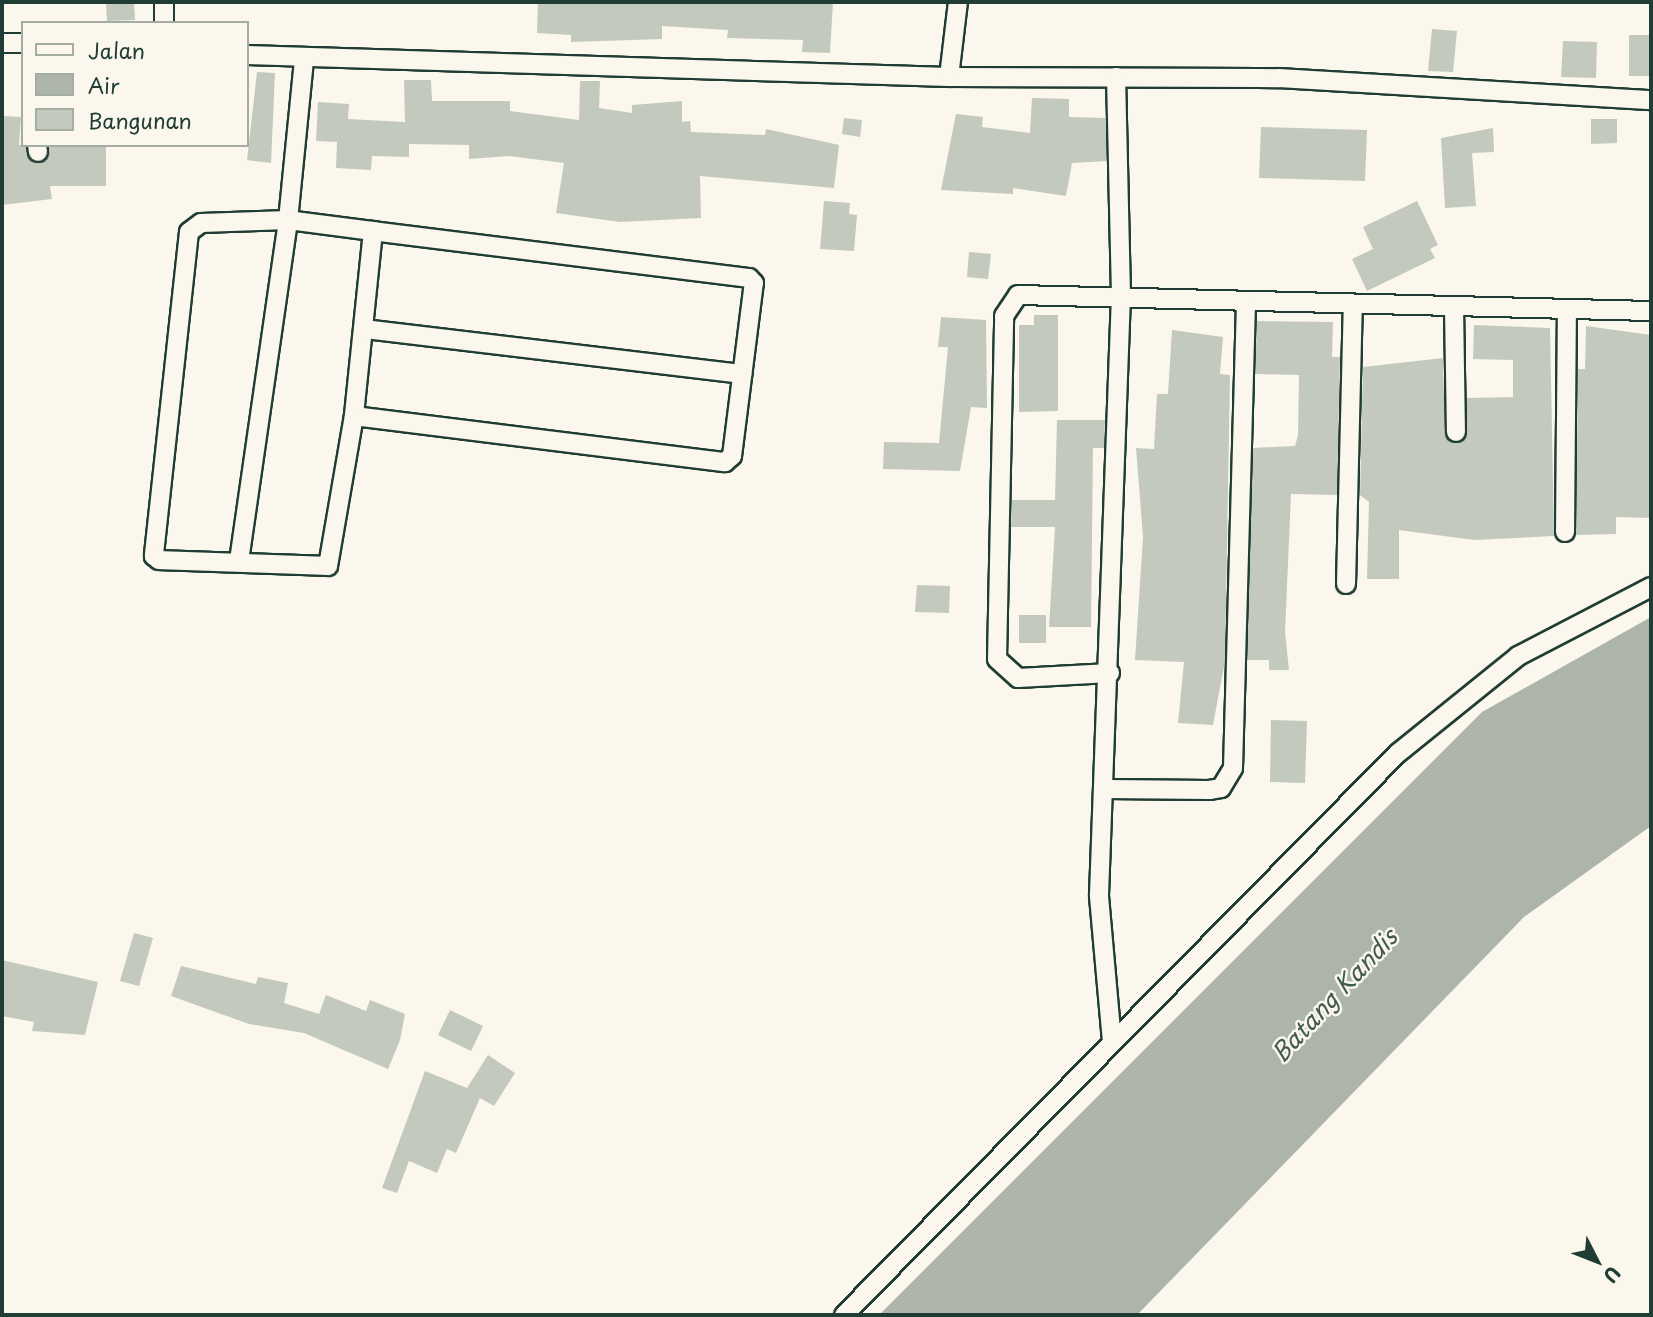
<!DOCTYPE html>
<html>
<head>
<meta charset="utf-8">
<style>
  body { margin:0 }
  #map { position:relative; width:1653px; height:1317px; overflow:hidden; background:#fbf7ec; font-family:"Playpen Sans",sans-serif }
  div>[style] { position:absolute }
  .water>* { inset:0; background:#adb4aa }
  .building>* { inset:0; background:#c4c9be }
  .roads { filter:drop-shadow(2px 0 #1f3d34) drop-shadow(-2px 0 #1f3d34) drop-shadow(0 2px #1f3d34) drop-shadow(0 -2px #1f3d34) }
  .minor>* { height:18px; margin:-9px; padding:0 9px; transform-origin:9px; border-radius:9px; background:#fbf7ec }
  span { translate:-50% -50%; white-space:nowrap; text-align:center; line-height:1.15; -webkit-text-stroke:5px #fbf7ec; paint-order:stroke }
  .water-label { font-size:24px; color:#425b52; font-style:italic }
  .frame { position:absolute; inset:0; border:4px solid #1f3d34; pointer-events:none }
  .legend { position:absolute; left:21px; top:21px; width:228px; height:126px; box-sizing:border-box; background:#fbf7ec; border:2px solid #a3ada2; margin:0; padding:9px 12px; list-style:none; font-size:21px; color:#1f3d34 }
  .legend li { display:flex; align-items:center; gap:14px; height:35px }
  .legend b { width:35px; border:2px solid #a3ada2 }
  .north { position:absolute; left:1562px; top:1226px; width:70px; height:70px; -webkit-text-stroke:5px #fbf7ec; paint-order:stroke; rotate:132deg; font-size:19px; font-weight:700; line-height:28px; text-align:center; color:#1f3d34 }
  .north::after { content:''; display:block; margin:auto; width:24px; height:32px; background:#1f3d34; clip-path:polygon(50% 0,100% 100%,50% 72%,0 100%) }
</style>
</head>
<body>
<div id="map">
  <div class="water">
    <div style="clip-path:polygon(1651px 617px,1651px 826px,1524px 917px,1137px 1315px,879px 1315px,1482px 712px)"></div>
  </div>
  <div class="building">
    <div style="clip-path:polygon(106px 2px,134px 2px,135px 20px,107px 21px)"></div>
    <div style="clip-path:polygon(538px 2px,833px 2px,830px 53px,802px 52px,803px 40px,727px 38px,728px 30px,662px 26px,662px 39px,571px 42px,571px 35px,537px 33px)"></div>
    <div style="clip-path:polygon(1432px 29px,1457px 31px,1453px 72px,1428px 71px)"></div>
    <div style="clip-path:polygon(1629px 35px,1651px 35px,1651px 76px,1629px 76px)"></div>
    <div style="clip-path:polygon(1563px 41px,1597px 42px,1596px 78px,1561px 77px)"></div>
    <div style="clip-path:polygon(257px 72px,275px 73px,271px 163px,247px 160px)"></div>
    <div style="clip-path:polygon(404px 80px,431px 80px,432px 101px,510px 101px,510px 111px,579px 120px,580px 81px,600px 81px,599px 108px,632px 113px,632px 105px,682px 101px,682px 122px,690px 121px,691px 132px,765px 135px,766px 129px,839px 145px,834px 188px,700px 176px,701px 218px,620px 222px,556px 213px,564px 163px,509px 156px,469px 159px,469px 145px,409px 144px,409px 157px,372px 156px,371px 170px,336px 168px,337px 142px,316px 141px,318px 102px,349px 104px,348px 119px,405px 122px)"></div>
    <div style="clip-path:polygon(1032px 98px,1069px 99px,1069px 117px,1106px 118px,1107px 161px,1072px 163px,1066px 196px,1013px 188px,1013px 194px,941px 190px,956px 114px,983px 117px,982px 127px,1030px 133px)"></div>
    <div style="clip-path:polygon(2px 116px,21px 117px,19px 145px,26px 145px,34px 163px,46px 160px,49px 145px,106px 145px,106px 186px,50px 186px,52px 199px,2px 205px)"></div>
    <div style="clip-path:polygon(844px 118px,862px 120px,860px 137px,842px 134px)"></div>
    <div style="clip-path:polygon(1591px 119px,1617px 119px,1617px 143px,1591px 144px)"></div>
    <div style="clip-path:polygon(1261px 127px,1367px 130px,1365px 181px,1259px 178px)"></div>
    <div style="clip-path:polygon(1493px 128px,1494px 152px,1472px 153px,1476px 206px,1445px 208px,1441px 138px)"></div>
    <div style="clip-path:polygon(824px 201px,850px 203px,849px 214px,857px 215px,854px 251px,820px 249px)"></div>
    <div style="clip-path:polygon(1417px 201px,1438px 245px,1430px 249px,1435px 258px,1367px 291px,1352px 259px,1373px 249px,1363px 227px)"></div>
    <div style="clip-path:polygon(969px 252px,991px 254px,988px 279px,967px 277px)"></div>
    <div style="clip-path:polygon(1034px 315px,1058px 315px,1058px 411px,1019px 412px,1019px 325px,1034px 325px)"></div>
    <div style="clip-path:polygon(941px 317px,986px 320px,987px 408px,971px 407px,960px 471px,883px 469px,884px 442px,939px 443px,948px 347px,938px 347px)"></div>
    <div style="clip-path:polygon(1257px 321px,1333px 322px,1332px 357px,1340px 357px,1337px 495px,1291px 494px,1285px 632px,1289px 670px,1269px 670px,1269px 660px,1247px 660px,1253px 448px,1295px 446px,1298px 435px,1299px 375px,1255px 374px)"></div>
    <div style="clip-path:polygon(1474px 325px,1550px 328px,1554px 536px,1474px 540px,1399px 530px,1399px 579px,1367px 579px,1369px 502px,1360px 495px,1363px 367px,1443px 358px,1445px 433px,1451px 442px,1461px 442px,1467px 398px,1513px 397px,1513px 360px,1473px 359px)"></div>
    <div style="clip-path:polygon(1586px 326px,1651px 335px,1651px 518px,1616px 517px,1616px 534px,1576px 535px,1578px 369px,1585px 369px)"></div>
    <div style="clip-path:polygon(1172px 330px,1223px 337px,1220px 374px,1230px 375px,1225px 661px,1213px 725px,1178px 723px,1184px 662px,1135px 660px,1143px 537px,1136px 448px,1154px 449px,1157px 394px,1168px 394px)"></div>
    <div style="clip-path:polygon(1057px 420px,1105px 420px,1104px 448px,1093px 448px,1091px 627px,1049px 627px,1055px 527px,1011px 527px,1012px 500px,1055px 500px)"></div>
    <div style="clip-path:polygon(917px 585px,950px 586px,949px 613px,915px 612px)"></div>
    <div style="clip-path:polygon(1019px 615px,1046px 615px,1046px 643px,1019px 643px)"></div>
    <div style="clip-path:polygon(1271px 720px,1307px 721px,1305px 783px,1270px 782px)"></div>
    <div style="clip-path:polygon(134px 933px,153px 938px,139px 986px,120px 981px)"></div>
    <div style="clip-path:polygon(2px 960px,98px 982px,85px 1035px,32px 1031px,34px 1022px,2px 1016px)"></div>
    <div style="clip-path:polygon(181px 966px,256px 984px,258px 977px,288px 983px,284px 1003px,319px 1014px,326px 995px,366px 1011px,370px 1000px,405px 1014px,400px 1040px,388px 1069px,304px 1033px,249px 1024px,171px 996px)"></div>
    <div style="clip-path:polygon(450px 1010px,483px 1026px,471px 1051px,438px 1035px)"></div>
    <div style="clip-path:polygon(488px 1055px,515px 1073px,494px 1106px,480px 1098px,456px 1153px,447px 1149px,437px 1173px,409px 1161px,397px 1193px,382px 1188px,425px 1071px,467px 1088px)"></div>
  </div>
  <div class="roads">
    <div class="minor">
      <div style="left:164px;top:2px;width:21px;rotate:90deg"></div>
      <div style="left:2px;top:43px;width:21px"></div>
      <div style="left:247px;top:55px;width:702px;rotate:1.8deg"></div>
      <div style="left:949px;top:77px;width:330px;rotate:0.2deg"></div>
      <div style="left:1279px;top:78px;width:373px;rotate:3.4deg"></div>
      <div style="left:304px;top:60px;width:161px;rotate:95.7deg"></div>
      <div style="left:288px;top:220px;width:86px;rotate:7.4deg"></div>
      <div style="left:373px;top:231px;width:186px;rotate:95.9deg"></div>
      <div style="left:354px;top:416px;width:374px;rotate:7.1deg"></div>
      <div style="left:725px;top:462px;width:9px;rotate:-41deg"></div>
      <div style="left:732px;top:456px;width:174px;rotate:-82.8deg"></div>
      <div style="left:754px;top:283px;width:7px;rotate:-135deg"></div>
      <div style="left:749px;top:278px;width:379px;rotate:-172.9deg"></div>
      <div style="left:949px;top:77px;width:76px;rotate:-83.2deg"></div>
      <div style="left:37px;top:145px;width:7px;rotate:82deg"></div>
      <div style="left:1454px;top:307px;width:125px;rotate:89.1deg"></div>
      <div style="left:364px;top:329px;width:381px;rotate:6.8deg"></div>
      <div style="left:1565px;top:532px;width:220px;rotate:-89.5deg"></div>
      <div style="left:239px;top:561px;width:345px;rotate:-81.8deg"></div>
      <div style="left:288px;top:220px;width:87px;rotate:178deg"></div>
      <div style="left:201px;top:223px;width:15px;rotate:143deg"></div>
      <div style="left:189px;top:232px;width:326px;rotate:96.2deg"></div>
      <div style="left:154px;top:556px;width:6px;rotate:39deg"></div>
      <div style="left:159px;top:560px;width:169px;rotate:2deg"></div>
      <div style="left:328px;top:566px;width:152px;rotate:-80.2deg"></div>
      <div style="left:1346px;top:584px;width:280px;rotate:-88.6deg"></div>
      <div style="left:1110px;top:673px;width:92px;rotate:176.9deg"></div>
      <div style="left:1018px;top:678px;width:28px;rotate:-138deg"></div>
      <div style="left:997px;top:659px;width:343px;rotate:-88.8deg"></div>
      <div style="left:1004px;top:316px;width:25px;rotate:-56deg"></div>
      <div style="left:1018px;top:295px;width:633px;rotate:1.45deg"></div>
      <div style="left:1107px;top:789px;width:102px;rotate:0.6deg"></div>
      <div style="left:1209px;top:790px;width:12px;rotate:-9deg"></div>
      <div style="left:1221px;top:788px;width:23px;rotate:-59deg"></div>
      <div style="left:1233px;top:768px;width:467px;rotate:-88.4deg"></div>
      <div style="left:1112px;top:1042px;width:148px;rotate:-95.1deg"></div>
      <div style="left:1099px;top:895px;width:599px;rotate:-87.9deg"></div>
      <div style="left:1121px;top:296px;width:219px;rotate:-91.3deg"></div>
      <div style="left:844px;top:1315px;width:789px;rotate:-45.41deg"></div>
      <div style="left:1398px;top:753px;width:154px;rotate:-38.9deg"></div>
      <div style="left:1518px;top:656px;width:150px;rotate:-27.4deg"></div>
    </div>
  </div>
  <div class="water-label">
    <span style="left:1334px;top:995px;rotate:-47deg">Batang Kandis</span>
  </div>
  <div class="frame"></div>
  <ul class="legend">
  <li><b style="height:9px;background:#fbf7ec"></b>Jalan</li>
  <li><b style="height:19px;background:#adb4aa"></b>Air</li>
  <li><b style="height:19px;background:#c4c9be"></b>Bangunan</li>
  </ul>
  <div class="north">U</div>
</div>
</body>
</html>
